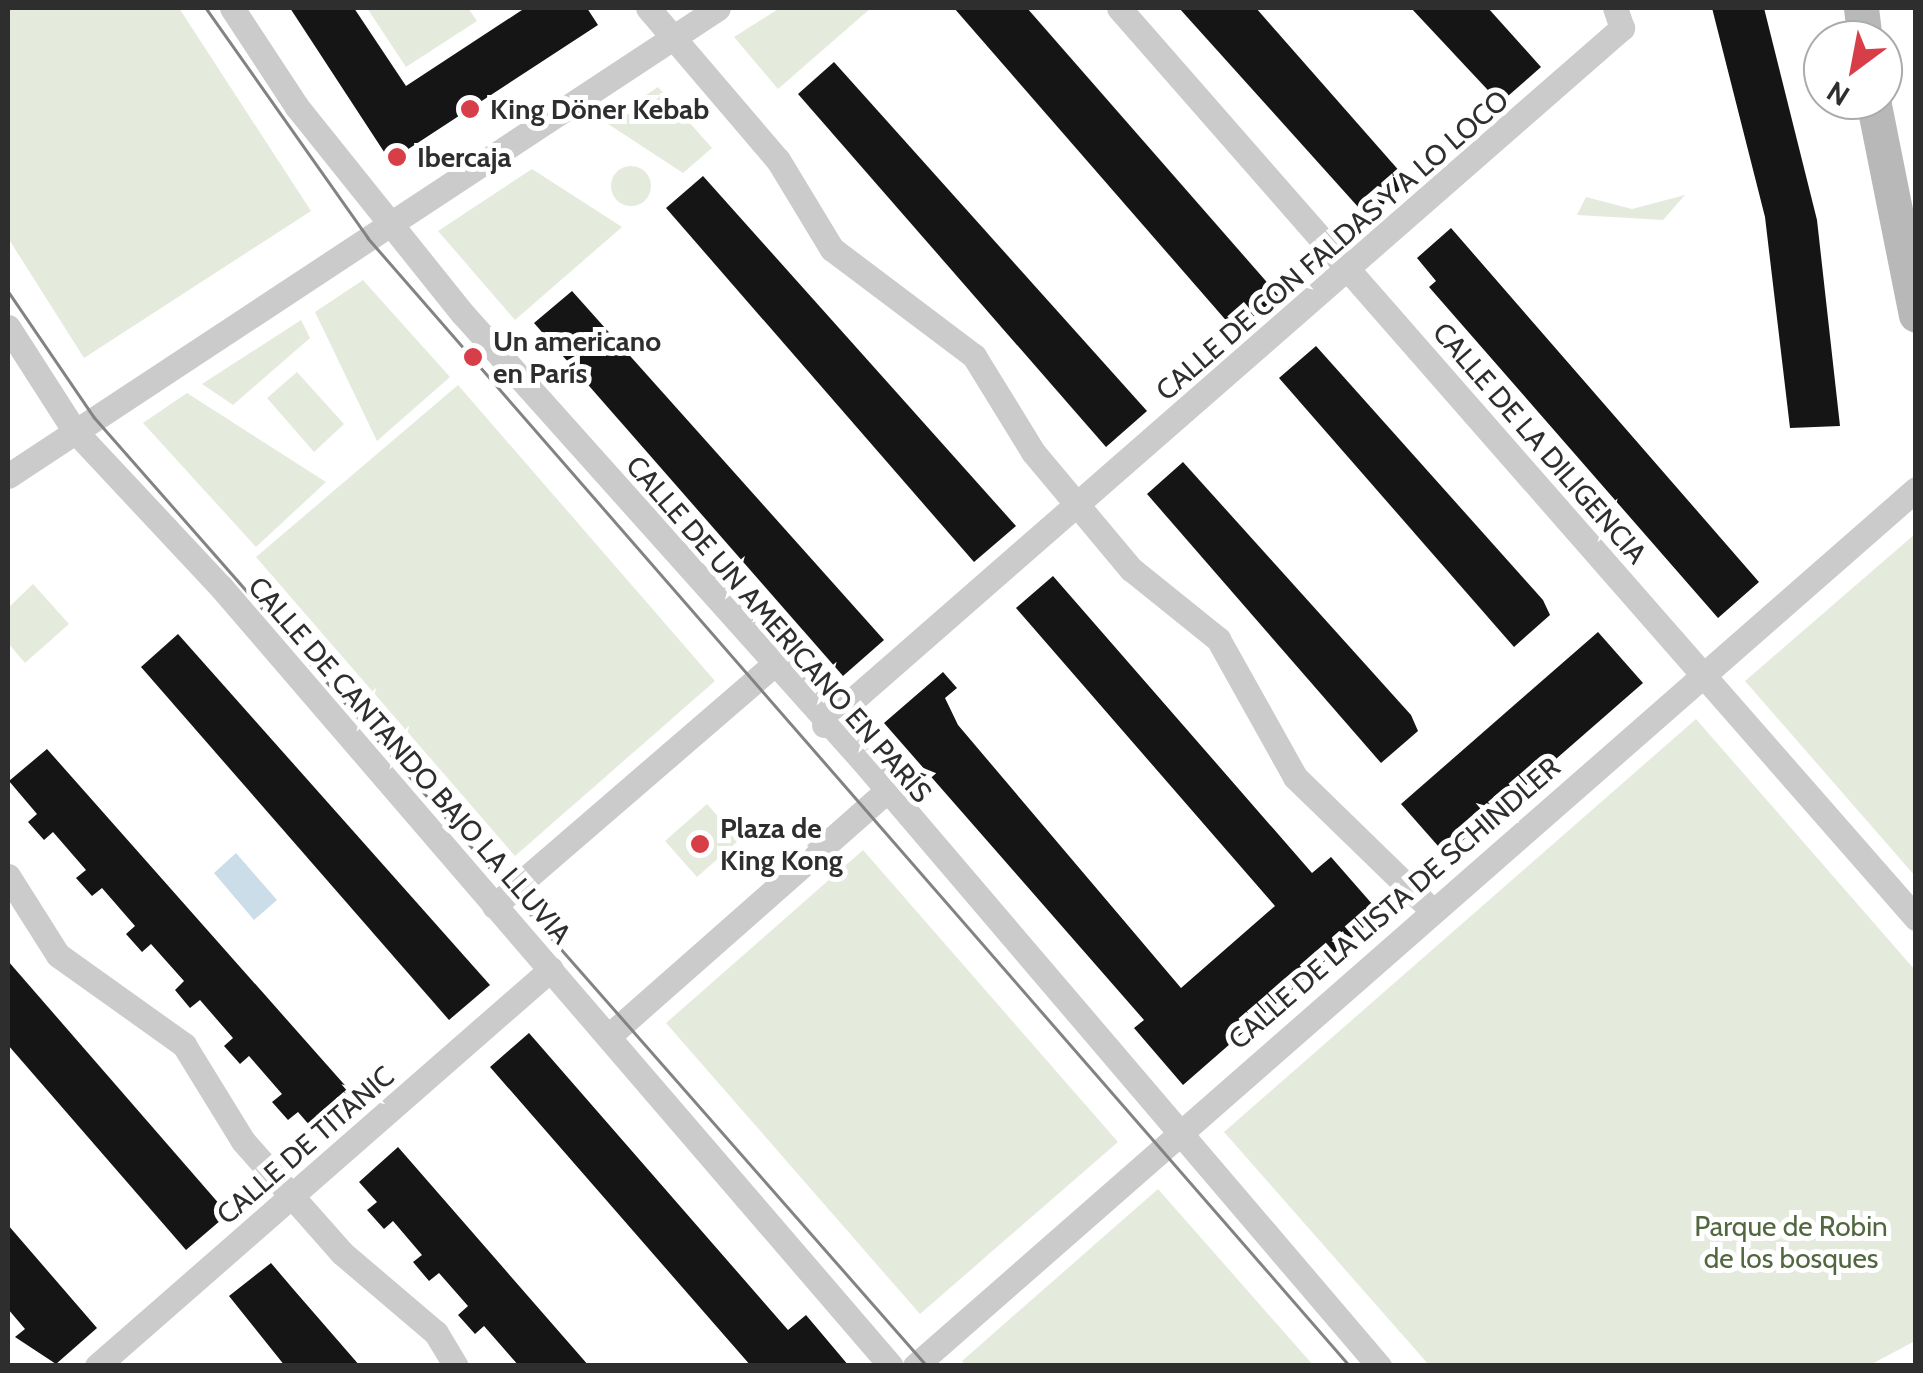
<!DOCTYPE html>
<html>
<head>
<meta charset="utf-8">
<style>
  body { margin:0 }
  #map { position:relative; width:1923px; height:1373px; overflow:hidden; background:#fff; font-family:Cabin,sans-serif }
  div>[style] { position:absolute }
  .green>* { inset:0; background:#e4ebdd }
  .round { border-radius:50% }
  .water>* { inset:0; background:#cbdde9 }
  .building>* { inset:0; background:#151515 }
  .minor>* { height:25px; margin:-12.5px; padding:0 12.5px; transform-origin:12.5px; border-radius:12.5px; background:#cbcbcb }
  .secondary>* { height:35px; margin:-17.5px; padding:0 17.5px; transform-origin:17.5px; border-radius:17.5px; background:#b8b8b8 }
  .tram>* { height:2.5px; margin:-1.25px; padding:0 1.25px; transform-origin:1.25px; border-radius:1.25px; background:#838383 }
  .dots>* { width:28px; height:28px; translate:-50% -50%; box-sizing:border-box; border:5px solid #fff; border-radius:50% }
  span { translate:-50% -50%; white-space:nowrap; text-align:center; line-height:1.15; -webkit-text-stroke:10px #fff; paint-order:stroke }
  .poi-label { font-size:28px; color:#2e2e2e; font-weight:700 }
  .left { translate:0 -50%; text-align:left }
  .street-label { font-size:28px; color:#2e2e2e }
  .park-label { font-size:28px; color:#51673f }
  .frame { position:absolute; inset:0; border:10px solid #2e2e2e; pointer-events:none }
  .north { position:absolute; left:1803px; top:20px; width:100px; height:100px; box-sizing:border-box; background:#fff; border:2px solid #ababab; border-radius:50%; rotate:212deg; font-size:28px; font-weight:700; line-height:40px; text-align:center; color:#2e2e2e }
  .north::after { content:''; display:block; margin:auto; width:35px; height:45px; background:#d83e48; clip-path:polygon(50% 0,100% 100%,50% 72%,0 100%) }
</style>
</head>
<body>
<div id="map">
  <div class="green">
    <div style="clip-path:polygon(8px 8px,179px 8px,311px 211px,84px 358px,8px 238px)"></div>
    <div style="clip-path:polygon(367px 8px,468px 8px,477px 21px,406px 67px)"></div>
    <div style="clip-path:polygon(780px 8px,871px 8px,778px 89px,734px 37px)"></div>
    <div style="clip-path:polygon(658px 87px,712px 148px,683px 173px,605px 122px)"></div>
    <div class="round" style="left:611px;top:166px;width:40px;height:40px"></div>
    <div style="clip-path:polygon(532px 169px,622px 227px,515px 320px,438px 231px)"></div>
    <div style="clip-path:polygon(1685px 195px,1663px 220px,1577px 215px,1586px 197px,1632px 209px)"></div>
    <div style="clip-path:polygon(363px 280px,450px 377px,377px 441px,315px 312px)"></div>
    <div style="clip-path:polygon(301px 320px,310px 338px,233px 405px,202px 384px)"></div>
    <div style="clip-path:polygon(297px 372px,344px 424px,314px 452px,267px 398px)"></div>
    <div style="clip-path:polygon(458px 385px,715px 681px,515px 856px,256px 557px)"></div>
    <div style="clip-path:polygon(187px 393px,326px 482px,256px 547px,143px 423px)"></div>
    <div style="clip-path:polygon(1915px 534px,1915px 876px,1745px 681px)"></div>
    <div style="clip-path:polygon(33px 584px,69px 624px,25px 663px,8px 643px,8px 608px)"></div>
    <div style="clip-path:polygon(1696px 719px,1915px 970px,1915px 1341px,1870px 1365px,1429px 1365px,1224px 1132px)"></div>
    <div style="clip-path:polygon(707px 804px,739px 840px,697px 877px,665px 841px)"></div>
    <div style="clip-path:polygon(863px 850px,1118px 1142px,920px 1314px,666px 1023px)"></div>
    <div style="clip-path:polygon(1158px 1189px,1313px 1365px,966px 1365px,962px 1361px)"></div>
  </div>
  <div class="water">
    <div style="clip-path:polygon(236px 853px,277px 900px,254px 920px,214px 873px)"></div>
  </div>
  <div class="building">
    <div style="clip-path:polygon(290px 8px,354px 8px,406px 86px,525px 8px,587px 8px,598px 25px,390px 161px)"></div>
    <div style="clip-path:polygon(954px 8px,1027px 8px,1279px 296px,1237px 333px)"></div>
    <div style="clip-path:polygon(1179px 8px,1256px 8px,1409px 182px,1368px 218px)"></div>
    <div style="clip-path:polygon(1411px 8px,1488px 8px,1541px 67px,1500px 103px)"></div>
    <div style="clip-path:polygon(1712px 8px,1764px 8px,1817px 220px,1840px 426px,1790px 428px,1765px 217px)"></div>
    <div style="clip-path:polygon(834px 62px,1147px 411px,1106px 447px,798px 94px)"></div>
    <div style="clip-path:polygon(703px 176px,1016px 526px,974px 562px,666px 208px)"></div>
    <div style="clip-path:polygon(1451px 228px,1759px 582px,1718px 618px,1429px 287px,1436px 281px,1417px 258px)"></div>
    <div style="clip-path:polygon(572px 291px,884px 640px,843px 676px,534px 323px)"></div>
    <div style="clip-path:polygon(1316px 346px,1543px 600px,1550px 615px,1514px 647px,1279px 378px)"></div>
    <div style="clip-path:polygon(1183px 462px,1411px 715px,1418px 731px,1381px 763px,1147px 494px)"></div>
    <div style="clip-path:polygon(1053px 576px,1312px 873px,1331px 857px,1380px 913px,1183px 1085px,1134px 1028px,1144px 1020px,884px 723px,943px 672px,957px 688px,945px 698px,958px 725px,1181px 988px,1275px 906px,1016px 608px)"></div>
    <div style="clip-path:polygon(1598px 632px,1643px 683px,1446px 855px,1401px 804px)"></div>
    <div style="clip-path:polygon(178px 634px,490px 985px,449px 1020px,141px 667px)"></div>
    <div style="clip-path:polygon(47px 749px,358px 1100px,318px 1135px,298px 1112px,288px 1120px,272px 1102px,282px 1094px,249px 1056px,240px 1064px,224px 1046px,233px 1038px,200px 1000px,190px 1008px,175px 990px,184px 981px,151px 944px,142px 952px,126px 934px,135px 926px,102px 888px,92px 896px,76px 878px,86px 870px,53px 832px,44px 840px,28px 822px,37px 814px,9px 781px)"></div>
    <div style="clip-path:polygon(8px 961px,228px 1214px,186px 1250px,8px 1045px)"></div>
    <div style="clip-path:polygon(529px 1033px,788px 1330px,806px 1315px,849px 1366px,751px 1366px,490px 1067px)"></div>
    <div style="clip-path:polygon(398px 1147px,589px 1366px,519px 1366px,484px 1326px,475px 1334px,458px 1315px,468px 1306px,439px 1273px,429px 1281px,413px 1262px,422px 1255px,393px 1221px,384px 1229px,367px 1210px,377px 1202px,359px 1182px)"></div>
    <div style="clip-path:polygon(8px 1225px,97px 1328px,56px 1364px,15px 1337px,25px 1329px,8px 1309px)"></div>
    <div style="clip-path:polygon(271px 1263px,294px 1290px,360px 1366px,285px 1366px,229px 1296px)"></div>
  </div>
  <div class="minor">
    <div style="left:232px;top:8px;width:118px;rotate:56.7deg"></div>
    <div style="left:297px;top:107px;width:265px;rotate:51.3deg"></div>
    <div style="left:463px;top:314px;width:598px;rotate:48.18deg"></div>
    <div style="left:862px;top:760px;width:797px;rotate:49.53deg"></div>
    <div style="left:648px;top:8px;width:200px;rotate:49.5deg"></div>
    <div style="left:778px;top:160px;width:104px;rotate:58.8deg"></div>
    <div style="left:832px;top:249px;width:178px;rotate:37deg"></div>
    <div style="left:974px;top:356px;width:113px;rotate:58.4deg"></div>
    <div style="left:1033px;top:452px;width:153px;rotate:50.1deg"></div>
    <div style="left:1131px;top:569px;width:112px;rotate:38.8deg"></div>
    <div style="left:1218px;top:639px;width:158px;rotate:60.8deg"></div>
    <div style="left:1295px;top:777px;width:191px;rotate:44.2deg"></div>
    <div style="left:1119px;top:8px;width:1210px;rotate:48.79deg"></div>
    <div style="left:8px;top:327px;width:122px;rotate:57.3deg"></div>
    <div style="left:74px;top:430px;width:215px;rotate:46.9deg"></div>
    <div style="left:221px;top:587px;width:1027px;rotate:49.3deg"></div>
    <div style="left:8px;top:476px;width:850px;rotate:-33.39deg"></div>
    <div style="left:824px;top:725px;width:1060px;rotate:-41.14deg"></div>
    <div style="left:1622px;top:28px;width:21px;rotate:-109deg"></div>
    <div style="left:8px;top:876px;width:93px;rotate:57.7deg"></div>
    <div style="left:58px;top:955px;width:155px;rotate:35.5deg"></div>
    <div style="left:184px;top:1045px;width:113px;rotate:58.4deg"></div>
    <div style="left:243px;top:1141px;width:149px;rotate:48.5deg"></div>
    <div style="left:342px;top:1253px;width:123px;rotate:40.4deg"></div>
    <div style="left:436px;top:1333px;width:39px;rotate:59deg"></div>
    <div style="left:494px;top:906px;width:366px;rotate:-40.8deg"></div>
    <div style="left:611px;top:1034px;width:368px;rotate:-41.4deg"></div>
    <div style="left:97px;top:1366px;width:603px;rotate:-41.17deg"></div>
    <div style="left:915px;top:1366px;width:1331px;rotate:-41.22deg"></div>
  </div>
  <div class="secondary">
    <div style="left:1861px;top:8px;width:32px;rotate:83deg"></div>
    <div style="left:1873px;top:100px;width:219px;rotate:78.7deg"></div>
  </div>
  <div class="tram">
    <div style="left:206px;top:8px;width:281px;rotate:54.8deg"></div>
    <div style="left:368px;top:238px;width:1496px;rotate:48.96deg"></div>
    <div style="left:8px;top:291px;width:153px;rotate:55.7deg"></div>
    <div style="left:94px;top:417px;width:1263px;rotate:48.72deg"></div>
  </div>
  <div class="dots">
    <div style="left:470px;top:109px;background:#d83e48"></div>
    <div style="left:397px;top:157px;background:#d83e48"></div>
    <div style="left:473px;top:357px;background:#d83e48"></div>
    <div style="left:700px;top:844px;background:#d83e48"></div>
  </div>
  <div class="poi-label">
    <span class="left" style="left:490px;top:109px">King Döner Kebab</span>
    <span class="left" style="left:417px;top:157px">Ibercaja</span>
    <span class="left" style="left:493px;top:357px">Un americano<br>en París</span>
    <span class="left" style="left:720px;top:844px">Plaza de<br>King Kong</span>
  </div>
  <div class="street-label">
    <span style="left:1332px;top:245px;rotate:-41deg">CALLE DE CON FALDAS Y A LO LOCO</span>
    <span style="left:1540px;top:443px;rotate:49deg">CALLE DE LA DILIGENCIA</span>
    <span style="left:779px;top:629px;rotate:49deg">CALLE DE UN AMERICANO EN PARÍS</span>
    <span style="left:410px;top:760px;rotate:49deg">CALLE DE CANTANDO BAJO LA LLUVIA</span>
    <span style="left:1394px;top:903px;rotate:-41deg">CALLE DE LA LISTA DE SCHINDLER</span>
    <span style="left:305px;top:1145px;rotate:-41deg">CALLE DE TITANIC</span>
  </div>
  <div class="park-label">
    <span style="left:1791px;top:1242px">Parque de Robin<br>de los bosques</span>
  </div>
  <div class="frame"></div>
  <div class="north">N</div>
</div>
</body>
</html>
